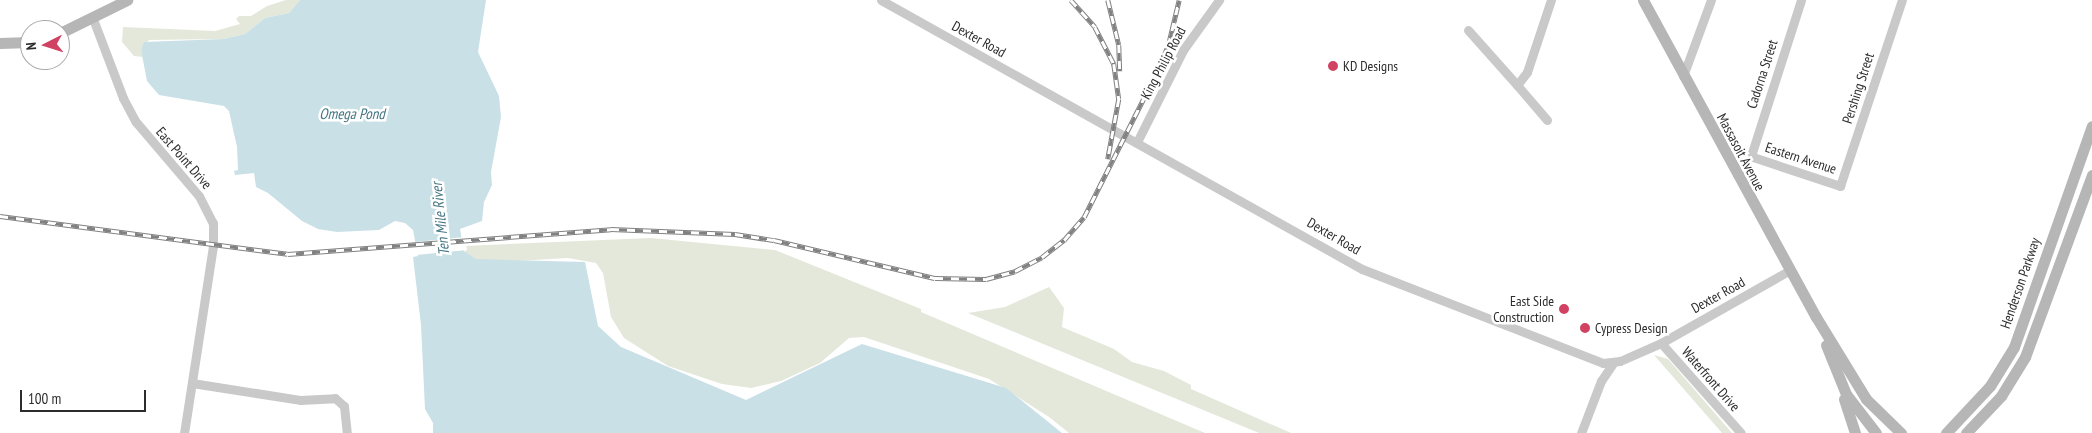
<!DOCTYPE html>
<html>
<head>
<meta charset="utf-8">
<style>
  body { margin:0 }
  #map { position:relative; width:2092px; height:433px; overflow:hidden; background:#fff; font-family:"PT Sans Narrow",sans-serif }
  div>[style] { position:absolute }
  .green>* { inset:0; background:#e4e8db }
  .water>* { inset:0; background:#c9e0e6 }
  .pier>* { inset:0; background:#fff }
  .minor>* { height:9px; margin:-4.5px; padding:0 4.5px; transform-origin:4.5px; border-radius:4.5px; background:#c9c9c9 }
  .secondary>* { height:11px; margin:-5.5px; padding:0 5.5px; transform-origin:5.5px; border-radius:5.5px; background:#b6b6b6 }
  .rail>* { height:4.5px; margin-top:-2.25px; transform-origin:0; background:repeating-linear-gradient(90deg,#fff 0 8px,#818181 0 16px); box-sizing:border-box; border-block:1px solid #818181 }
  .dots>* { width:14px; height:14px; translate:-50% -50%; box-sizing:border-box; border:2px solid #fff; border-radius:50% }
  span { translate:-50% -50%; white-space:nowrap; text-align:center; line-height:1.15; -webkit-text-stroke:5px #fff; paint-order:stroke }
  .street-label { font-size:14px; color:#2c2c2c }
  .poi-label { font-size:14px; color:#2c2c2c }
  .left { translate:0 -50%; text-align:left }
  .right { translate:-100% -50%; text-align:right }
  .water-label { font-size:15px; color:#447684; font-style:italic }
  .north { position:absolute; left:20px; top:20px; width:50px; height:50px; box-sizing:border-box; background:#fff; border:1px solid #ababab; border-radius:50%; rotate:265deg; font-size:14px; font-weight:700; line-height:20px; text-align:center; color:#2c2c2c }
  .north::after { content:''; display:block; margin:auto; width:18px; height:22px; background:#d04162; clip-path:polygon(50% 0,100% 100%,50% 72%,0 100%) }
  .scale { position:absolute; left:20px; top:390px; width:126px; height:22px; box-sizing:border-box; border:2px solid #2c2c2c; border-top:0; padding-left:6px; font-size:15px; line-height:18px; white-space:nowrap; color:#2c2c2c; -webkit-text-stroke:4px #fff; paint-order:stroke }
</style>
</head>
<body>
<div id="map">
  <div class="green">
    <div style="clip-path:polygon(286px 0,300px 0,289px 13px,265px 18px,245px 34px,223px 39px,149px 40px,141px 50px,143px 57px,134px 56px,122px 42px,123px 27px,215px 31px,240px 24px,236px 19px,239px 16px,251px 16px,267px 6px)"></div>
    <div style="clip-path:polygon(651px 238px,775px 250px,921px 309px,921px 312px,1205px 433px,1069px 433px,1049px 417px,989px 379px,864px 337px,849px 338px,820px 363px,781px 381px,751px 388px,722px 384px,668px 366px,624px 338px,611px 317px,603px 273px,596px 263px,568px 258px,500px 262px,476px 259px,466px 253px,464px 246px)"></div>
    <div style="clip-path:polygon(1049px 287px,1064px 308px,1062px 327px,1114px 349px,1132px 362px,1164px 371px,1191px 385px,1191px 389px,1291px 433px,1259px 433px,968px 313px,1005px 307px)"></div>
    <div style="clip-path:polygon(1654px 355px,1668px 359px,1732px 433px,1722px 433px)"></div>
  </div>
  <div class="water">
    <div style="clip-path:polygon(300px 0,486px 0,478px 52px,499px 96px,501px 117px,491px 172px,492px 185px,484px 202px,482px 221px,460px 229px,464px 251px,476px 259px,585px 262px,598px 326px,621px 347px,746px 400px,862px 344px,1006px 388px,1062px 433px,433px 433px,433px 423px,425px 409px,421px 325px,413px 257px,418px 256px,413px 230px,405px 223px,395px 221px,379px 230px,337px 232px,318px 229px,302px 221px,268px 193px,256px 187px,254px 173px,235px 175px,234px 171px,238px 170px,237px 147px,229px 111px,224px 106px,159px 95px,147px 81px,141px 50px,144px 42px,223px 39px,245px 34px,265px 18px,289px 13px)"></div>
  </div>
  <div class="pier">
    <div style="clip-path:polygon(465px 237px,467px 250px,416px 255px,415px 242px)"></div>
  </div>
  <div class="minor">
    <div style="left:881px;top:0;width:551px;rotate:29.22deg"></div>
    <div style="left:1362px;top:269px;width:259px;rotate:21.3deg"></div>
    <div style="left:1603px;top:363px;width:17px;rotate:-7deg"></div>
    <div style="left:1620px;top:361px;width:45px;rotate:-23.7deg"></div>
    <div style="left:1661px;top:343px;width:148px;rotate:-29.5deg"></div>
    <div style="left:1801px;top:0;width:161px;rotate:107.8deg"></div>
    <div style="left:1752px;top:153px;width:4px;rotate:76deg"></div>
    <div style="left:1753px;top:157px;width:92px;rotate:18.4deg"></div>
    <div style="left:1840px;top:186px;width:196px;rotate:-71.6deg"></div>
    <div style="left:93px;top:19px;width:85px;rotate:69.2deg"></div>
    <div style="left:123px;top:98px;width:27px;rotate:62deg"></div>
    <div style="left:136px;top:122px;width:97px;rotate:49.6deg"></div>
    <div style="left:199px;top:196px;width:30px;rotate:63deg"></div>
    <div style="left:213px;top:223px;width:23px;rotate:90deg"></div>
    <div style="left:213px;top:246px;width:189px;rotate:98.8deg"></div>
    <div style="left:1468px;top:30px;width:74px;rotate:48.3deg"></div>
    <div style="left:1683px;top:76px;width:81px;rotate:-69.8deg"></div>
    <div style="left:1547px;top:120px;width:46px;rotate:-130.6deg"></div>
    <div style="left:1517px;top:85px;width:16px;rotate:-52deg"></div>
    <div style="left:1527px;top:72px;width:76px;rotate:-71.6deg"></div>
    <div style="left:1137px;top:142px;width:103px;rotate:-63.4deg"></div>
    <div style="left:1183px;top:50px;width:62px;rotate:-54.2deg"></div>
    <div style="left:1661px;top:343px;width:120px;rotate:48.4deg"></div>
    <div style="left:192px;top:383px;width:109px;rotate:8.9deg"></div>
    <div style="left:300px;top:400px;width:35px;rotate:-3deg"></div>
    <div style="left:335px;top:398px;width:12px;rotate:42deg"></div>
    <div style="left:344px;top:406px;width:27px;rotate:84deg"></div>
    <div style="left:1581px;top:433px;width:56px;rotate:-69deg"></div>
    <div style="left:1601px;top:381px;width:22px;rotate:-56deg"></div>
  </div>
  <div class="secondary">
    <div style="left:1643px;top:0;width:361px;rotate:61.4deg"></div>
    <div style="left:1816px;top:317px;width:96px;rotate:58.6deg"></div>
    <div style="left:1866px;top:399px;width:49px;rotate:44.2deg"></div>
    <div style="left:60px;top:33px;width:75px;rotate:-26.2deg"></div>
    <div style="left:0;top:43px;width:30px;rotate:-2deg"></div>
    <div style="left:1826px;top:345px;width:53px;rotate:67.8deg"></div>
    <div style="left:1846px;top:394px;width:49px;rotate:52.4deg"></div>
    <div style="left:1844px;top:399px;width:36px;rotate:72deg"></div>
    <div style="left:1946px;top:433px;width:64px;rotate:-46.9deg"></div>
    <div style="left:1990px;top:386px;width:46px;rotate:-58.4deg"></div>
    <div style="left:2014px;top:347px;width:234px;rotate:-70.6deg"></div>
    <div style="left:1966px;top:433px;width:51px;rotate:-46.6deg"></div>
    <div style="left:2001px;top:396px;width:46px;rotate:-58.4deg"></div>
    <div style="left:2025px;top:357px;width:194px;rotate:-69.8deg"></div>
  </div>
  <div class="rail">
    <div style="left:1071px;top:0;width:36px;rotate:48deg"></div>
    <div style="left:1095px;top:27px;width:42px;rotate:62.8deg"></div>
    <div style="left:1114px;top:64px;width:35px;rotate:82deg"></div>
    <div style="left:1119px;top:99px;width:61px;rotate:100.4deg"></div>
    <div style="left:1108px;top:0;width:46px;rotate:76.3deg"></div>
    <div style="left:1119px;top:45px;width:26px;rotate:88deg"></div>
    <div style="left:0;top:216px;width:290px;rotate:7.5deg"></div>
    <div style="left:288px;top:254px;width:324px;rotate:-4.4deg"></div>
    <div style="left:611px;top:229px;width:124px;rotate:2.3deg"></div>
    <div style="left:735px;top:234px;width:39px;rotate:9deg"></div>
    <div style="left:774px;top:240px;width:165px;rotate:13.3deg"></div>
    <div style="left:935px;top:278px;width:51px;rotate:1.1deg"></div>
    <div style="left:986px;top:279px;width:30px;rotate:-15deg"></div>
    <div style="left:1015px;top:271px;width:30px;rotate:-27deg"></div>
    <div style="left:1042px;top:257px;width:28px;rotate:-38deg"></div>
    <div style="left:1064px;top:240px;width:30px;rotate:-49deg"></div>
    <div style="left:1084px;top:217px;width:160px;rotate:-63.3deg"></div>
    <div style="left:1156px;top:74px;width:30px;rotate:-67deg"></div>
    <div style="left:1168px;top:46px;width:47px;rotate:-76.6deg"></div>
  </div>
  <div class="dots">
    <div style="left:1333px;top:66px;background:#d04162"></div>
    <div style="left:1564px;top:309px;background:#d04162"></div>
    <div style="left:1585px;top:328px;background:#d04162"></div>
  </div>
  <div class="street-label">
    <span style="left:979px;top:39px;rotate:29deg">Dexter Road</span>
    <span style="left:1163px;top:63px;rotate:-62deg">King Philip Road</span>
    <span style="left:1762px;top:74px;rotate:-72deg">Cadorna Street</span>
    <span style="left:1858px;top:88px;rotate:-72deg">Pershing Street</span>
    <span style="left:1741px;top:152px;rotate:62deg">Massasoit Avenue</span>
    <span style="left:184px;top:158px;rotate:49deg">East Point Drive</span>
    <span style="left:1801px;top:158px;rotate:18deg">Eastern Avenue</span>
    <span style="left:1334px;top:236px;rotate:30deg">Dexter Road</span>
    <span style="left:2020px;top:283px;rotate:-71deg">Henderson Parkway</span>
    <span style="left:1718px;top:295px;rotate:-29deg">Dexter Road</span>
    <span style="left:1711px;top:379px;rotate:49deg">Waterfront Drive</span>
  </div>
  <div class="poi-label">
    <span class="left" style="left:1343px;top:66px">KD Designs</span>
    <span class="right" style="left:1554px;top:309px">East Side<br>Construction</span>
    <span class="left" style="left:1595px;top:328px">Cypress Design</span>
  </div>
  <div class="water-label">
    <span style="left:352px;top:114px">Omega Pond</span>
    <span style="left:440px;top:219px;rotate:-96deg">Ten Mile River</span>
  </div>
  <div class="north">N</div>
  <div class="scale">100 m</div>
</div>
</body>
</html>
